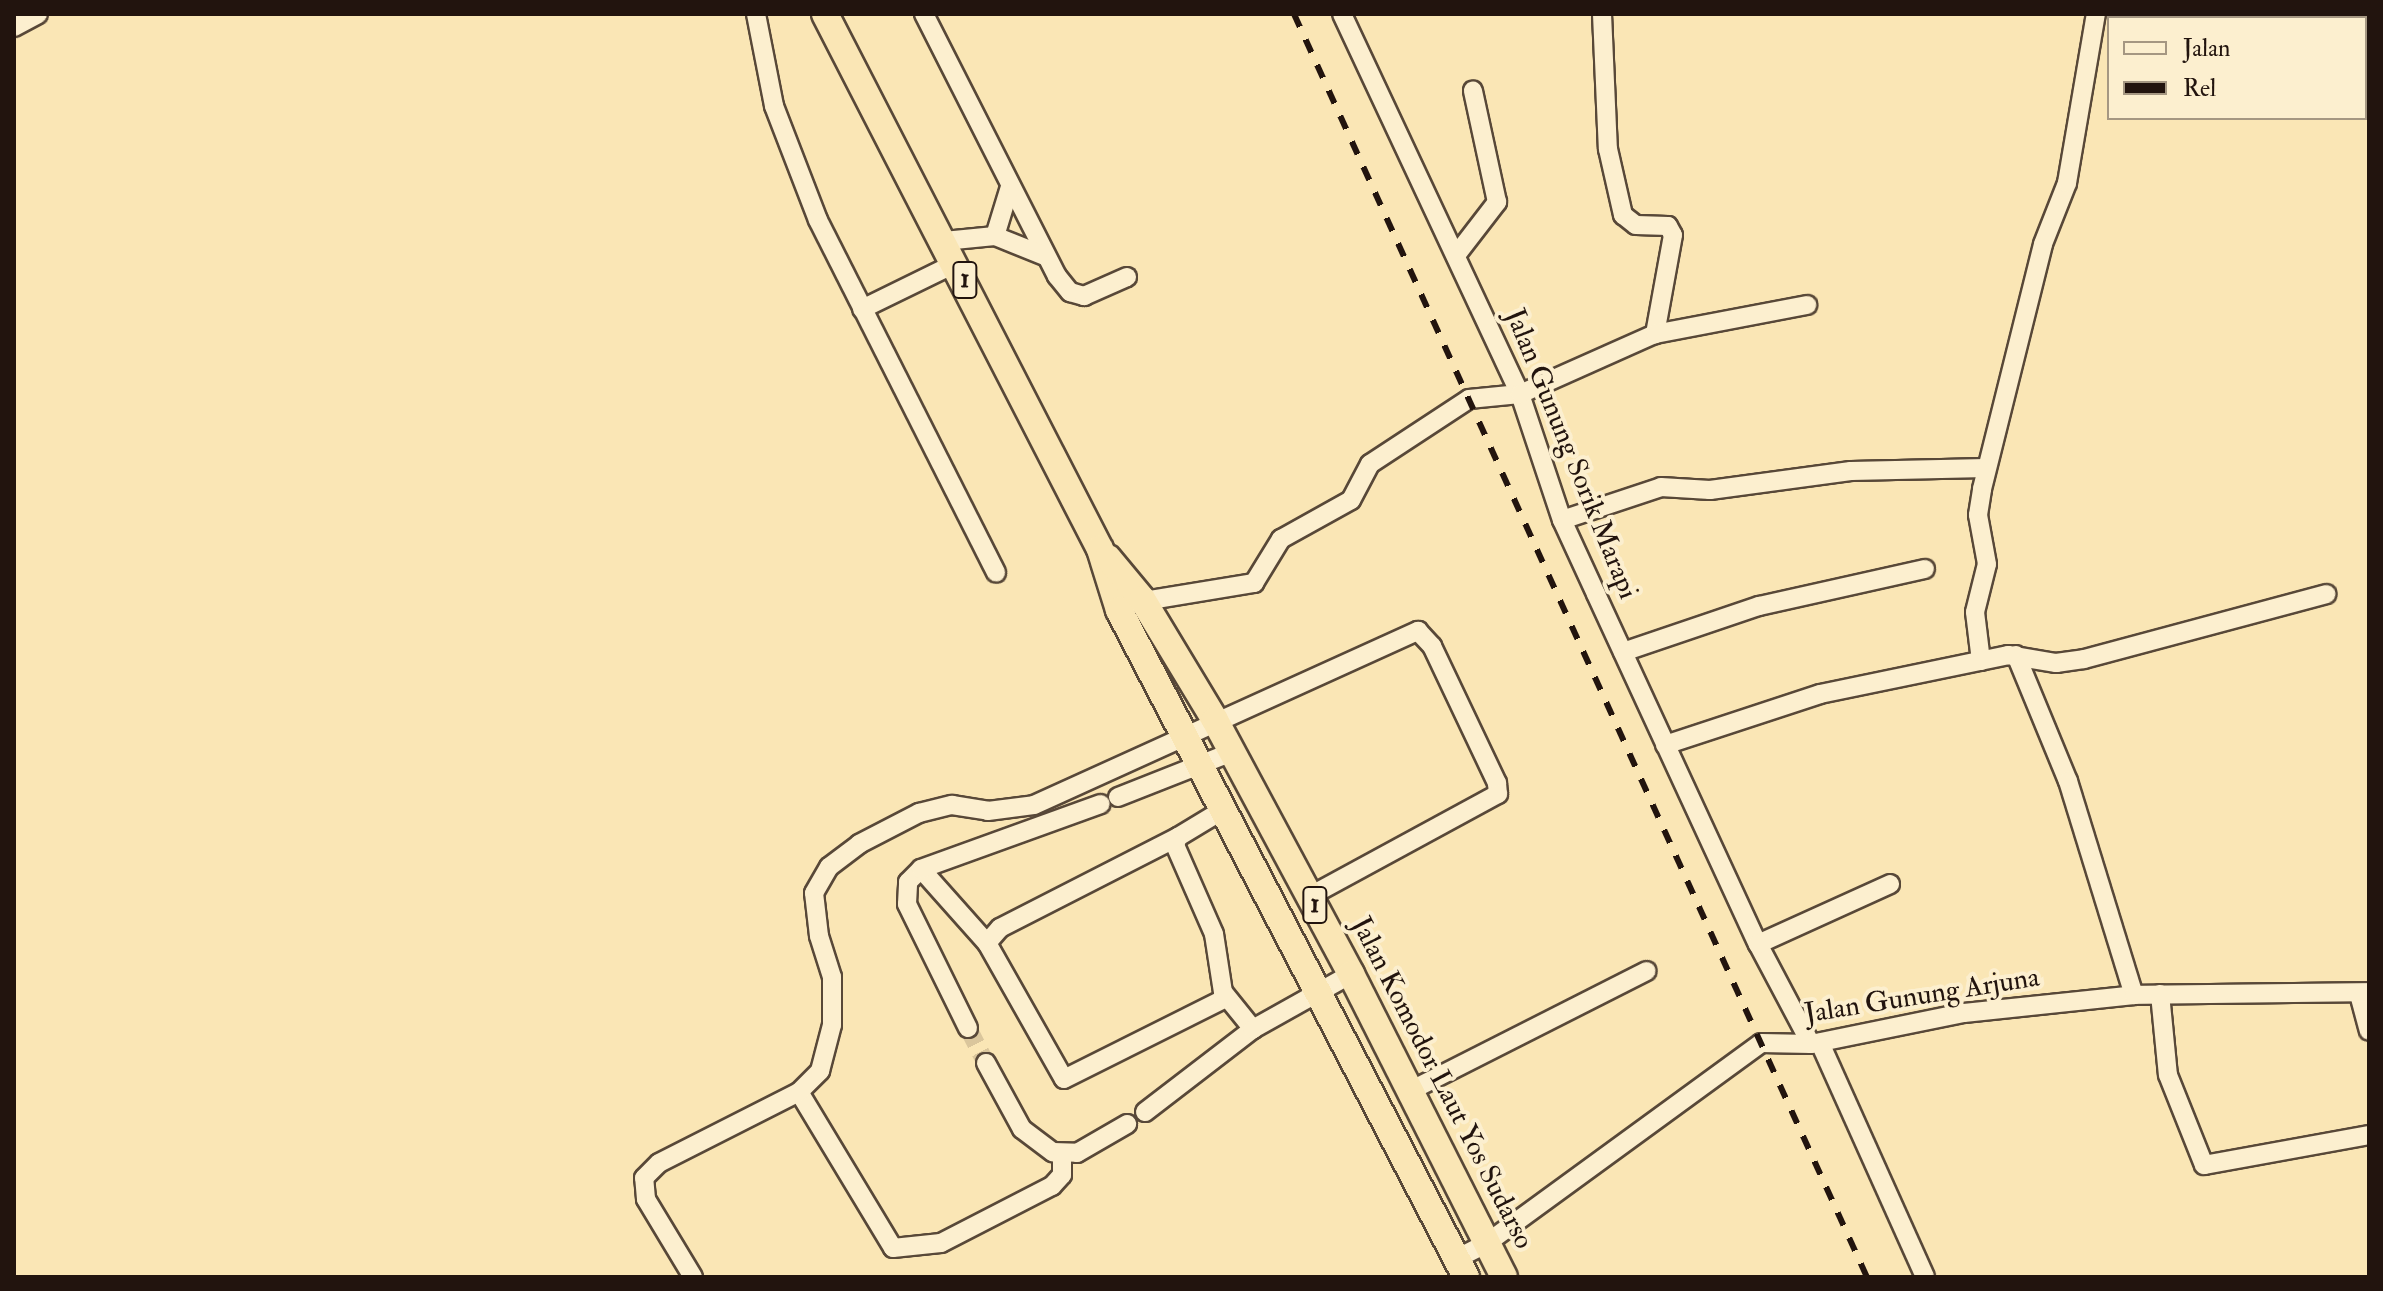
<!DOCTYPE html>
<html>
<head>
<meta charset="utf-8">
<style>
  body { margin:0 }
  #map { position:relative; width:2383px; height:1291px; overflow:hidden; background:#fae6b5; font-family:"IM FELL Double Pica",serif }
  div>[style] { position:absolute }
  .minor-tunnel>* { height:18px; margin-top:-9px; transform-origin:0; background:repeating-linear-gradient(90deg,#dac69c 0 18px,transparent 0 27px) }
  .roads { filter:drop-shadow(2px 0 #584838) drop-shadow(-2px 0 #584838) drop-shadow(0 2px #584838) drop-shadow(0 -2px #584838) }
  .minor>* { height:18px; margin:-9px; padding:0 9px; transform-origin:9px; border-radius:9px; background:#fcefcf }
  .highway>* { height:26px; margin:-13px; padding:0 13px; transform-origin:13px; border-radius:13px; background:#fae6b5 }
  .rail>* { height:6px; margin-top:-3px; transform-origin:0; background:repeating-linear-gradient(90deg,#22140e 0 14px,transparent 0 28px) }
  span { translate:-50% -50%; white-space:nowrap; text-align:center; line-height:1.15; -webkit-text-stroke:8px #fcefcf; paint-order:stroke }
  .shield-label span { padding:2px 6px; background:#fcefcf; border:2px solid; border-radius:6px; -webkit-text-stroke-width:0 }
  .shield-label { font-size:26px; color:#22140e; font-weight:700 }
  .street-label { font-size:28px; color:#22140e }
  .frame { position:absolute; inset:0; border:16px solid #22140e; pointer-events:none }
  .legend { position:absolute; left:2107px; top:16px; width:260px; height:104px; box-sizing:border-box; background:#fcefcf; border:2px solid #a59782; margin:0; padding:10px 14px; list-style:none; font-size:24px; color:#22140e }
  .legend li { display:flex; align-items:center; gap:16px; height:40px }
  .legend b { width:40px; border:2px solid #a59782 }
</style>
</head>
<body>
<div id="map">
  <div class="minor-tunnel">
    <div style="left:968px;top:1028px;width:39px;rotate:63deg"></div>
  </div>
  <div class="roads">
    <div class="minor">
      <div style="left:756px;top:14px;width:94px;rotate:78.9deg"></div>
      <div style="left:774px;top:106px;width:122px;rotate:68.9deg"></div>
      <div style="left:818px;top:220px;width:395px;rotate:63.2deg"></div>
      <div style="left:924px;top:14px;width:294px;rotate:63.1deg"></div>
      <div style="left:1057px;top:276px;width:21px;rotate:51deg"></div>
      <div style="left:1070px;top:292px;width:15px;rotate:16deg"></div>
      <div style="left:1084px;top:296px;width:47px;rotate:-23.8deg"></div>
      <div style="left:1342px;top:14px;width:420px;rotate:64.9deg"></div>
      <div style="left:1520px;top:394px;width:133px;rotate:71.6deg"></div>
      <div style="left:1562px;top:520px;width:81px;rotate:65.3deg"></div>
      <div style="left:1596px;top:594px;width:386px;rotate:65.2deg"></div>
      <div style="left:1758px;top:944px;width:113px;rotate:62.1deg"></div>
      <div style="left:1602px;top:14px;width:135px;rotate:87.5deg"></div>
      <div style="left:1608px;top:149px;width:68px;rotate:77.2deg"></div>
      <div style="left:1623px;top:215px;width:16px;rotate:38deg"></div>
      <div style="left:1636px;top:225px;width:32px;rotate:2deg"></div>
      <div style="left:1668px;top:226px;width:10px;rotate:61deg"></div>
      <div style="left:1673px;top:235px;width:101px;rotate:100.3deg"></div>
      <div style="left:14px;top:27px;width:27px;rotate:-28deg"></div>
      <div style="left:995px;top:236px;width:51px;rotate:-73deg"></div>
      <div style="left:944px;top:241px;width:51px;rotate:-5.6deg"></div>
      <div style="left:995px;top:236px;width:54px;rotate:21.8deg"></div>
      <div style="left:1457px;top:254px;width:66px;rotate:-52.4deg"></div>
      <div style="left:1497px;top:202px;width:114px;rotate:-102.2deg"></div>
      <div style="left:862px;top:309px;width:105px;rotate:-26.1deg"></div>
      <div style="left:1562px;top:520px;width:104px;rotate:-18.4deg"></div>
      <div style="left:1661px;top:487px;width:49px;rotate:3.5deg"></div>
      <div style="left:1710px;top:490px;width:142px;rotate:-7.7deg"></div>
      <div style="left:1851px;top:471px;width:135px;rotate:-1.3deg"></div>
      <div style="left:1132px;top:603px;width:124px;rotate:-9.3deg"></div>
      <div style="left:1254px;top:583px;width:52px;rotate:-58.5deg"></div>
      <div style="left:1281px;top:539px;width:80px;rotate:-29.1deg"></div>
      <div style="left:1351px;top:500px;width:41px;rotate:-62.2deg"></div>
      <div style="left:1370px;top:464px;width:118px;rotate:-33.3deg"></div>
      <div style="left:1469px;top:399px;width:51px;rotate:-5.6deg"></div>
      <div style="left:1520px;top:394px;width:148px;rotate:-24deg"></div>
      <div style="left:1655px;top:334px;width:155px;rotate:-10.8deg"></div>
      <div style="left:1623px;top:652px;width:144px;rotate:-18.7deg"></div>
      <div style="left:1759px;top:606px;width:170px;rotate:-12.6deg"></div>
      <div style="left:2016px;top:655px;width:136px;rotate:67.6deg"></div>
      <div style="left:2068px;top:781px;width:224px;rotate:72.9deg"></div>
      <div style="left:1981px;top:661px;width:49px;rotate:-97deg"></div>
      <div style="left:1975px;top:612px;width:49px;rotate:-76deg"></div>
      <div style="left:1987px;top:564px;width:50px;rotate:-100.4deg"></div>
      <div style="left:1978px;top:515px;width:26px;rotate:-81deg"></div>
      <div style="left:1982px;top:489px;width:252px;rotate:-76deg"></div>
      <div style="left:2043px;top:244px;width:66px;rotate:-68.5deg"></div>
      <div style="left:2067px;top:183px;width:171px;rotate:-80.3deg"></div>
      <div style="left:1665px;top:745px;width:163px;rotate:-18.2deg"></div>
      <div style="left:1820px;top:694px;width:192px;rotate:-11.7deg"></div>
      <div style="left:2008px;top:655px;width:49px;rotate:9.5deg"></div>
      <div style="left:2056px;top:663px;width:28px;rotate:-8deg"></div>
      <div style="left:2084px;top:659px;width:251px;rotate:-15deg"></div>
      <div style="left:1118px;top:797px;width:123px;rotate:-21.5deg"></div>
      <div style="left:1226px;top:808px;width:56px;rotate:148.9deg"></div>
      <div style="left:1178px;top:837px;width:9px;rotate:111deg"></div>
      <div style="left:1175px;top:845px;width:97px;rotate:66.3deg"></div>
      <div style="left:1214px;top:934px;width:59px;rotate:81.2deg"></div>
      <div style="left:1223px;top:992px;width:48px;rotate:51deg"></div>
      <div style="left:1178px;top:837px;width:200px;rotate:152.9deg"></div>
      <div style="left:1000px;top:928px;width:20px;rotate:131deg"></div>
      <div style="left:987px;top:943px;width:156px;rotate:60.5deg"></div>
      <div style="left:1064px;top:1079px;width:181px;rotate:-26.6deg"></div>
      <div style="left:921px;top:869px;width:99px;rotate:48.3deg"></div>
      <div style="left:1758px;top:944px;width:145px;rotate:-24.4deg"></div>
      <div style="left:2160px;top:994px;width:81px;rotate:84.4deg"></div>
      <div style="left:2168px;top:1075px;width:97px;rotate:68.2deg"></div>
      <div style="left:2204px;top:1165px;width:168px;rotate:-10.3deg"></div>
      <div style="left:2359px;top:994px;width:38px;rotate:75deg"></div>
      <div style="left:968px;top:1028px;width:138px;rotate:-116.2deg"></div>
      <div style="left:907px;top:904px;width:22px;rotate:-87deg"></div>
      <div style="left:908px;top:882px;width:18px;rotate:-45deg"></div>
      <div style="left:921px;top:869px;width:191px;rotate:-19.9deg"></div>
      <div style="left:1820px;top:1043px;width:256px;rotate:65.8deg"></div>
      <div style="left:986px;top:1063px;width:75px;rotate:61.4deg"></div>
      <div style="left:1022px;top:1129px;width:39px;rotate:37deg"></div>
      <div style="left:1053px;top:1152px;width:24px;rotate:2deg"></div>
      <div style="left:1077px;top:1153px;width:58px;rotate:-30.1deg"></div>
      <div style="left:1412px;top:1090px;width:263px;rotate:-26.9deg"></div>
      <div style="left:799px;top:1092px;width:182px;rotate:58.9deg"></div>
      <div style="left:893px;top:1248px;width:48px;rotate:-5.9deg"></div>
      <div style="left:941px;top:1243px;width:125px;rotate:-27.2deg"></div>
      <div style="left:1052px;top:1186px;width:15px;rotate:-48deg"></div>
      <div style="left:1062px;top:1175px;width:20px;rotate:-90deg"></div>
      <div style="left:1145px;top:1112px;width:136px;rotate:-37.5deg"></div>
      <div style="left:1253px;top:1029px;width:112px;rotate:-29.3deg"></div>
      <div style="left:1456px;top:1259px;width:35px;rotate:-27deg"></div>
      <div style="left:1487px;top:1243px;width:339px;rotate:-36.1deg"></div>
      <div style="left:1761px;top:1043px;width:50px;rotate:1.1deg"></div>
      <div style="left:1811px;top:1044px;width:156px;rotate:-11.5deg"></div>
      <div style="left:1964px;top:1013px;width:171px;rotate:-6deg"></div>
      <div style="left:2134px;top:995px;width:235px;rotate:-0.7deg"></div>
      <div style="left:693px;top:1277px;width:91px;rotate:-121.1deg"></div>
      <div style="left:646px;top:1199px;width:21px;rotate:-95deg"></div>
      <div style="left:644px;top:1178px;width:21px;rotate:-45deg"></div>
      <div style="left:659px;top:1163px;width:157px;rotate:-26.9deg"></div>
      <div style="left:799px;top:1092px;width:30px;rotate:-45deg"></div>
      <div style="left:820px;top:1071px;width:48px;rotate:-75.4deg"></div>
      <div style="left:832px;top:1025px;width:48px;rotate:-90deg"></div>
      <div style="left:832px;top:977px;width:43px;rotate:-107.6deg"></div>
      <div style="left:819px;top:936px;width:43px;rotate:-96.6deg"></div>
      <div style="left:814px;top:893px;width:30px;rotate:-60deg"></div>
      <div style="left:829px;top:867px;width:38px;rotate:-37deg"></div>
      <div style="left:859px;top:844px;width:68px;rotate:-27.3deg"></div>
      <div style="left:919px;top:813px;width:34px;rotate:-14deg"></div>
      <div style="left:952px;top:805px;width:36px;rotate:9deg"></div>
      <div style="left:988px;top:811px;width:46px;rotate:-7.4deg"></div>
      <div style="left:1034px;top:805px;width:422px;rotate:-24.4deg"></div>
      <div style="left:1418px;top:631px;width:21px;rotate:47deg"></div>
      <div style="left:1432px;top:646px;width:152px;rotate:64.6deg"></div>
      <div style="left:1497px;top:783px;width:11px;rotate:85deg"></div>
      <div style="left:1498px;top:794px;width:214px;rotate:151.5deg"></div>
    </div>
    <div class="highway">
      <div style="left:825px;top:14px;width:602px;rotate:62.8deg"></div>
      <div style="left:1100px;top:549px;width:64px;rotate:72.7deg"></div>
      <div style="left:1119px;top:610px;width:752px;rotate:62.51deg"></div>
      <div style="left:1108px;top:558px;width:53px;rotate:50.3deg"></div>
      <div style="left:1142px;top:599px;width:141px;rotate:58.9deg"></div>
      <div style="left:1215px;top:720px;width:288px;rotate:61.8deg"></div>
      <div style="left:1351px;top:974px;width:339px;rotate:63.2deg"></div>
    </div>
  </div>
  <div class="rail">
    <div style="left:1294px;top:14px;width:1387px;rotate:65.6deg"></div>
  </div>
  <div class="shield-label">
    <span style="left:965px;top:280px">1</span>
    <span style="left:1315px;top:905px">1</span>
  </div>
  <div class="street-label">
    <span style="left:1571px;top:454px;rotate:68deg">Jalan Gunung Sorik Marapi</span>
    <span style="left:1922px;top:996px;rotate:-9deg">Jalan Gunung Arjuna</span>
    <span style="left:1442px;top:1083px;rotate:63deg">Jalan Komodor Laut Yos Sudarso</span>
  </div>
  <div class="frame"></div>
  <ul class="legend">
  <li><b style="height:10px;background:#fcefcf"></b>Jalan</li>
  <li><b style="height:10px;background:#22140e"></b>Rel</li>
  </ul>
</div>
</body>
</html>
